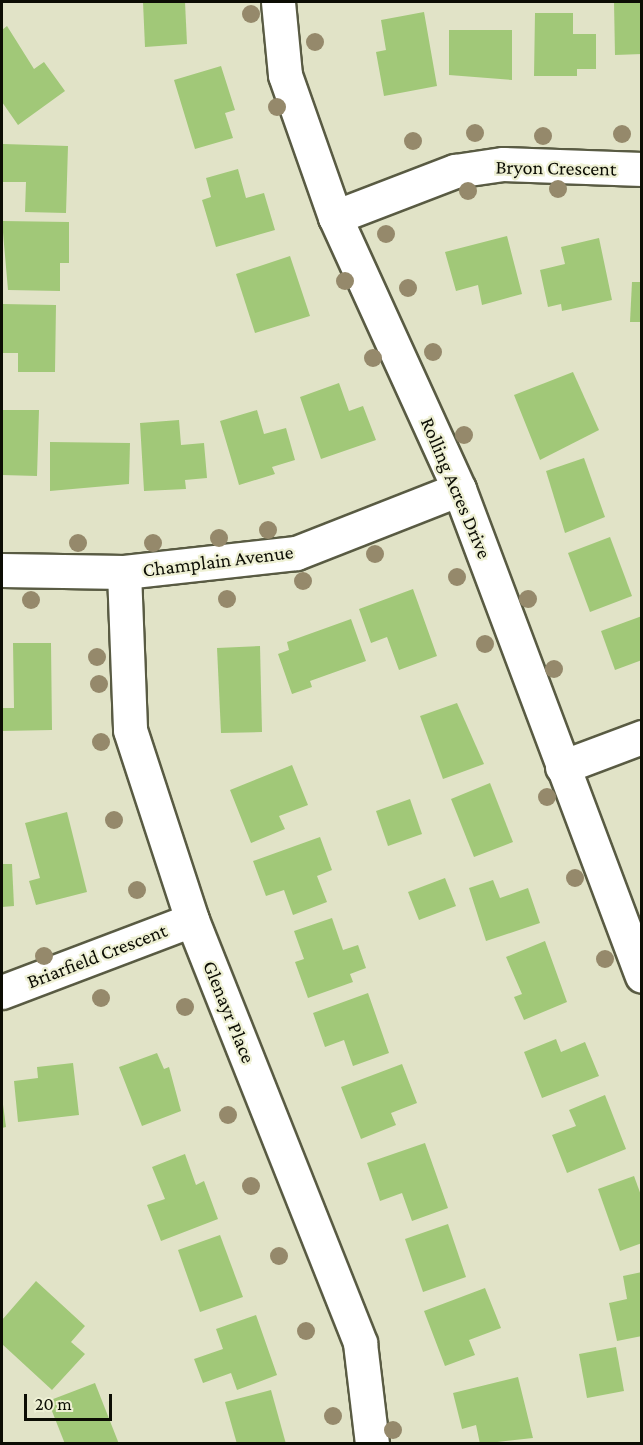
<!DOCTYPE html>
<html>
<head>
<meta charset="utf-8">
<style>
  body { margin:0 }
  #map { position:relative; width:643px; height:1445px; overflow:hidden; background:#e1e3c7; font-family:"Crimson Pro",serif }
  div>[style] { position:absolute }
  .building>* { inset:0; background:#a1c878 }
  .roads { filter:drop-shadow(2px 0 #595b43) drop-shadow(-2px 0 #595b43) drop-shadow(0 2px #595b43) drop-shadow(0 -2px #595b43) }
  .minor>* { height:33px; margin:-16.5px; padding:0 16.5px; transform-origin:16.5px; border-radius:16.5px; background:#fff }
  .trees>* { width:18px; height:18px; margin:-9px; border-radius:50%; background:#95896b }
  span { translate:-50% -50%; white-space:nowrap; text-align:center; line-height:1.15; -webkit-text-stroke:4.5px #eef0d4; paint-order:stroke }
  .street-label { font-size:20px; color:#0c0d04 }
  .frame { position:absolute; inset:0; border:3px solid #0c0d04; pointer-events:none }
  .scale { position:absolute; left:24px; top:1394px; width:88px; height:27px; box-sizing:border-box; border:3px solid #0c0d04; border-top:0; padding-left:8px; font-size:18px; line-height:21px; white-space:nowrap; color:#0c0d04; -webkit-text-stroke:4px #eef0d4; paint-order:stroke }
</style>
</head>
<body>
<div id="map">
  <div class="building">
    <div style="clip-path:polygon(143px 2px,185px 2px,187px 44px,145px 47px)"></div>
    <div style="clip-path:polygon(614px 2px,642px 2px,642px 54px,615px 55px)"></div>
    <div style="clip-path:polygon(424px 12px,437px 86px,384px 96px,376px 52px,386px 50px,381px 20px)"></div>
    <div style="clip-path:polygon(535px 13px,573px 13px,573px 34px,596px 34px,596px 69px,577px 69px,577px 76px,534px 76px)"></div>
    <div style="clip-path:polygon(7px 26px,34px 69px,44px 62px,65px 91px,18px 125px,2px 102px,2px 30px)"></div>
    <div style="clip-path:polygon(449px 30px,512px 30px,512px 80px,449px 75px)"></div>
    <div style="clip-path:polygon(221px 66px,235px 110px,225px 113px,233px 138px,195px 149px,174px 80px)"></div>
    <div style="clip-path:polygon(3px 144px,68px 146px,66px 213px,25px 212px,26px 182px,2px 182px)"></div>
    <div style="clip-path:polygon(238px 169px,246px 198px,264px 193px,275px 230px,216px 247px,202px 200px,211px 197px,206px 178px)"></div>
    <div style="clip-path:polygon(2px 221px,69px 222px,69px 263px,60px 263px,60px 291px,8px 290px)"></div>
    <div style="clip-path:polygon(507px 236px,522px 294px,482px 305px,478px 285px,456px 291px,445px 252px)"></div>
    <div style="clip-path:polygon(599px 238px,612px 300px,562px 311px,561px 304px,548px 307px,540px 270px,565px 264px,561px 247px)"></div>
    <div style="clip-path:polygon(290px 256px,310px 316px,255px 333px,236px 274px)"></div>
    <div style="clip-path:polygon(632px 282px,642px 282px,642px 322px,630px 322px)"></div>
    <div style="clip-path:polygon(2px 304px,56px 305px,55px 372px,18px 372px,18px 353px,2px 353px)"></div>
    <div style="clip-path:polygon(573px 372px,599px 430px,540px 460px,514px 395px)"></div>
    <div style="clip-path:polygon(339px 383px,349px 411px,363px 406px,376px 440px,321px 459px,300px 397px)"></div>
    <div style="clip-path:polygon(2px 410px,39px 410px,37px 476px,2px 475px)"></div>
    <div style="clip-path:polygon(257px 410px,264px 434px,286px 428px,295px 460px,272px 467px,275px 474px,239px 485px,220px 421px)"></div>
    <div style="clip-path:polygon(179px 420px,181px 445px,204px 443px,207px 478px,185px 480px,186px 489px,144px 491px,140px 423px)"></div>
    <div style="clip-path:polygon(50px 442px,130px 443px,129px 484px,50px 491px)"></div>
    <div style="clip-path:polygon(584px 458px,605px 517px,565px 533px,546px 471px)"></div>
    <div style="clip-path:polygon(610px 537px,632px 596px,590px 612px,568px 553px)"></div>
    <div style="clip-path:polygon(413px 589px,437px 656px,399px 670px,387px 637px,371px 643px,359px 609px)"></div>
    <div style="clip-path:polygon(642px 616px,642px 660px,615px 670px,601px 631px)"></div>
    <div style="clip-path:polygon(351px 619px,366px 661px,310px 681px,312px 687px,292px 694px,278px 654px,289px 650px,287px 642px)"></div>
    <div style="clip-path:polygon(13px 643px,51px 643px,52px 730px,2px 731px,2px 708px,14px 708px)"></div>
    <div style="clip-path:polygon(260px 646px,262px 732px,221px 733px,217px 648px)"></div>
    <div style="clip-path:polygon(457px 703px,484px 764px,443px 779px,420px 716px)"></div>
    <div style="clip-path:polygon(292px 765px,308px 805px,279px 816px,285px 829px,251px 843px,230px 790px)"></div>
    <div style="clip-path:polygon(490px 783px,513px 842px,474px 857px,451px 799px)"></div>
    <div style="clip-path:polygon(410px 799px,422px 834px,388px 846px,376px 811px)"></div>
    <div style="clip-path:polygon(67px 812px,87px 892px,36px 905px,29px 881px,40px 878px,25px 823px)"></div>
    <div style="clip-path:polygon(320px 837px,332px 870px,317px 876px,327px 902px,293px 915px,284px 890px,266px 896px,253px 861px)"></div>
    <div style="clip-path:polygon(2px 864px,12px 864px,14px 906px,2px 907px)"></div>
    <div style="clip-path:polygon(445px 878px,456px 906px,419px 920px,408px 892px)"></div>
    <div style="clip-path:polygon(493px 880px,500px 898px,528px 888px,540px 923px,486px 941px,469px 888px)"></div>
    <div style="clip-path:polygon(332px 918px,343px 950px,358px 945px,366px 968px,350px 974px,353px 982px,308px 998px,295px 962px,304px 959px,294px 931px)"></div>
    <div style="clip-path:polygon(545px 941px,567px 1002px,524px 1020px,514px 997px,522px 994px,506px 957px)"></div>
    <div style="clip-path:polygon(368px 993px,389px 1053px,353px 1066px,344px 1040px,325px 1047px,313px 1013px)"></div>
    <div style="clip-path:polygon(556px 1039px,561px 1052px,585px 1042px,599px 1076px,542px 1098px,524px 1052px)"></div>
    <div style="clip-path:polygon(157px 1053px,164px 1069px,169px 1067px,181px 1111px,142px 1126px,119px 1067px)"></div>
    <div style="clip-path:polygon(73px 1063px,79px 1115px,18px 1122px,14px 1081px,38px 1078px,37px 1067px)"></div>
    <div style="clip-path:polygon(402px 1064px,417px 1103px,391px 1113px,396px 1125px,361px 1139px,341px 1087px)"></div>
    <div style="clip-path:polygon(605px 1095px,626px 1149px,567px 1173px,552px 1135px,576px 1126px,569px 1110px)"></div>
    <div style="clip-path:polygon(2px 1097px,6px 1127px,2px 1128px)"></div>
    <div style="clip-path:polygon(425px 1143px,448px 1208px,412px 1221px,402px 1193px,380px 1201px,367px 1163px)"></div>
    <div style="clip-path:polygon(185px 1154px,196px 1185px,204px 1181px,218px 1219px,161px 1241px,147px 1205px,165px 1199px,152px 1167px)"></div>
    <div style="clip-path:polygon(634px 1176px,642px 1198px,642px 1243px,620px 1251px,598px 1189px)"></div>
    <div style="clip-path:polygon(448px 1224px,466px 1277px,423px 1292px,405px 1239px)"></div>
    <div style="clip-path:polygon(220px 1235px,243px 1297px,200px 1312px,178px 1250px)"></div>
    <div style="clip-path:polygon(642px 1272px,642px 1336px,617px 1341px,609px 1303px,627px 1299px,623px 1276px)"></div>
    <div style="clip-path:polygon(36px 1281px,85px 1326px,71px 1342px,85px 1354px,52px 1390px,2px 1344px,2px 1320px)"></div>
    <div style="clip-path:polygon(485px 1288px,501px 1328px,469px 1340px,475px 1355px,445px 1366px,424px 1311px)"></div>
    <div style="clip-path:polygon(256px 1315px,277px 1375px,237px 1390px,231px 1373px,203px 1383px,194px 1359px,223px 1349px,216px 1329px)"></div>
    <div style="clip-path:polygon(616px 1347px,624px 1391px,587px 1398px,579px 1354px)"></div>
    <div style="clip-path:polygon(518px 1377px,533px 1438px,480px 1444px,476px 1425px,462px 1429px,453px 1393px)"></div>
    <div style="clip-path:polygon(95px 1383px,119px 1444px,65px 1444px,48px 1401px)"></div>
    <div style="clip-path:polygon(271px 1390px,286px 1444px,237px 1444px,225px 1402px)"></div>
  </div>
  <div class="roads">
    <div class="minor">
      <div style="left:278px;top:2px;width:73px;rotate:84.5deg"></div>
      <div style="left:285px;top:75px;width:151px;rotate:70.6deg"></div>
      <div style="left:335px;top:217px;width:299px;rotate:65.5deg"></div>
      <div style="left:459px;top:489px;width:520px;rotate:69.41deg"></div>
      <div style="left:335px;top:217px;width:129px;rotate:-21deg"></div>
      <div style="left:455px;top:171px;width:49px;rotate:-8.3deg"></div>
      <div style="left:503px;top:164px;width:139px;rotate:2.1deg"></div>
      <div style="left:2px;top:570px;width:122px;rotate:0.9deg"></div>
      <div style="left:124px;top:572px;width:173px;rotate:-6.3deg"></div>
      <div style="left:296px;top:553px;width:175px;rotate:-21.4deg"></div>
      <div style="left:124px;top:572px;width:158px;rotate:87.8deg"></div>
      <div style="left:130px;top:730px;width:200px;rotate:71.9deg"></div>
      <div style="left:192px;top:920px;width:455px;rotate:68.3deg"></div>
      <div style="left:360px;top:1343px;width:102px;rotate:83.2deg"></div>
      <div style="left:562px;top:767px;width:85px;rotate:-20.6deg"></div>
      <div style="left:2px;top:992px;width:203px;rotate:-20.8deg"></div>
    </div>
  </div>
  <div class="trees">
    <div style="left:251px;top:14px"></div>
    <div style="left:315px;top:42px"></div>
    <div style="left:277px;top:107px"></div>
    <div style="left:475px;top:133px"></div>
    <div style="left:622px;top:134px"></div>
    <div style="left:543px;top:136px"></div>
    <div style="left:413px;top:141px"></div>
    <div style="left:558px;top:189px"></div>
    <div style="left:468px;top:191px"></div>
    <div style="left:386px;top:234px"></div>
    <div style="left:345px;top:281px"></div>
    <div style="left:408px;top:288px"></div>
    <div style="left:433px;top:352px"></div>
    <div style="left:373px;top:358px"></div>
    <div style="left:464px;top:435px"></div>
    <div style="left:268px;top:530px"></div>
    <div style="left:219px;top:538px"></div>
    <div style="left:78px;top:543px"></div>
    <div style="left:153px;top:543px"></div>
    <div style="left:375px;top:554px"></div>
    <div style="left:457px;top:577px"></div>
    <div style="left:303px;top:581px"></div>
    <div style="left:227px;top:599px"></div>
    <div style="left:528px;top:599px"></div>
    <div style="left:31px;top:600px"></div>
    <div style="left:485px;top:644px"></div>
    <div style="left:97px;top:657px"></div>
    <div style="left:554px;top:669px"></div>
    <div style="left:99px;top:684px"></div>
    <div style="left:101px;top:742px"></div>
    <div style="left:547px;top:797px"></div>
    <div style="left:114px;top:820px"></div>
    <div style="left:575px;top:878px"></div>
    <div style="left:137px;top:890px"></div>
    <div style="left:44px;top:956px"></div>
    <div style="left:605px;top:959px"></div>
    <div style="left:101px;top:998px"></div>
    <div style="left:185px;top:1007px"></div>
    <div style="left:228px;top:1115px"></div>
    <div style="left:251px;top:1186px"></div>
    <div style="left:279px;top:1256px"></div>
    <div style="left:306px;top:1331px"></div>
    <div style="left:333px;top:1416px"></div>
    <div style="left:393px;top:1430px"></div>
  </div>
  <div class="street-label">
    <span style="left:556px;top:168px;rotate:1deg">Bryon Crescent</span>
    <span style="left:456px;top:488px;rotate:67deg">Rolling Acres Drive</span>
    <span style="left:218px;top:561px;rotate:-7deg">Champlain Avenue</span>
    <span style="left:97px;top:956px;rotate:-21deg">Briarfield Crescent</span>
    <span style="left:229px;top:1012px;rotate:68deg">Glenayr Place</span>
  </div>
  <div class="frame"></div>
  <div class="scale">20 m</div>
</div>
</body>
</html>
